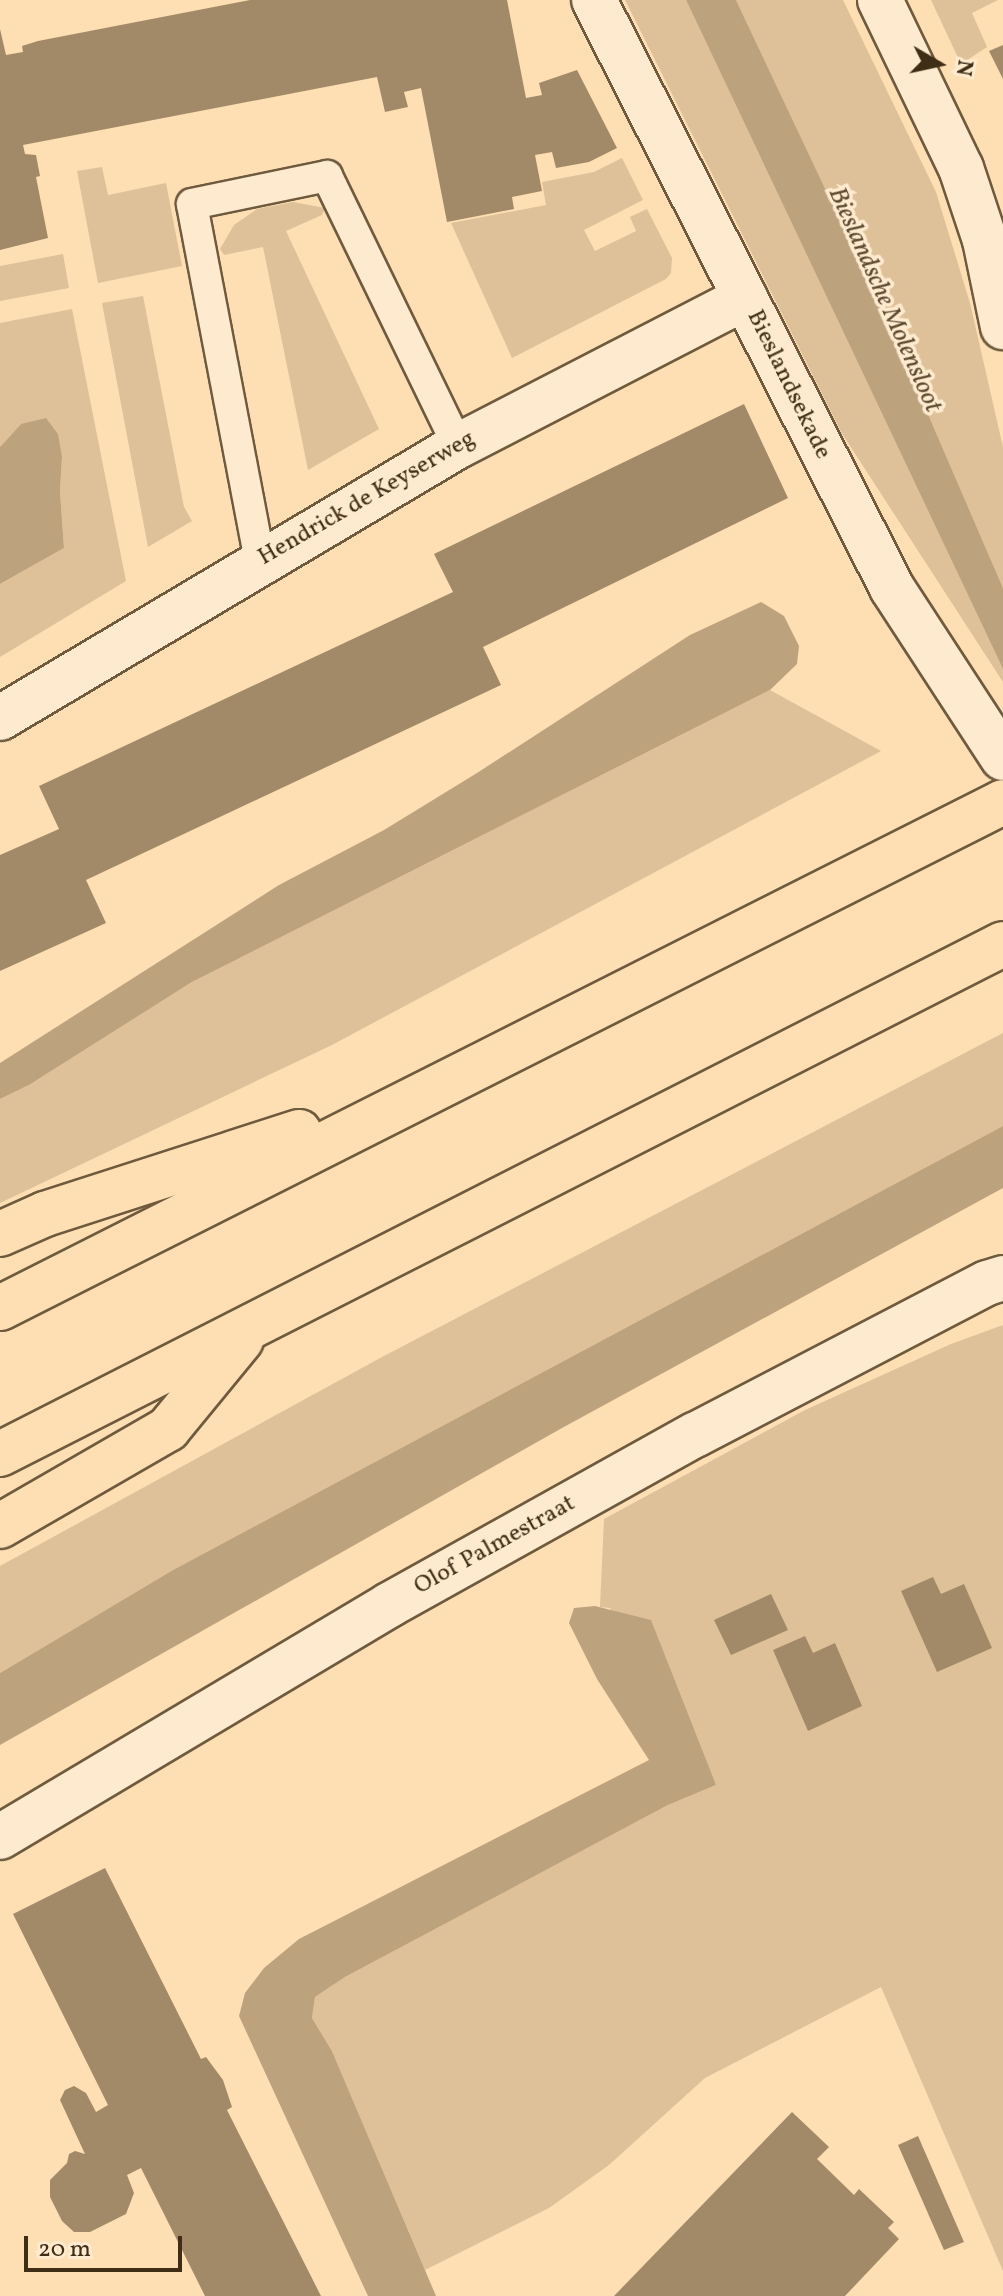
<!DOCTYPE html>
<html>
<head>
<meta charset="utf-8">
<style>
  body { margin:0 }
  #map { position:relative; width:1003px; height:2296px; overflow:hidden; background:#fedfb4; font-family:Vollkorn,serif }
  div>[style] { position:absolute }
  .green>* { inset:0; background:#dec199 }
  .water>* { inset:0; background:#bda27e }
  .building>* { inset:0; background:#a28a68 }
  .roads { filter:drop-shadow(2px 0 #6f5a3e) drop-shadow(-2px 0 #6f5a3e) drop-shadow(0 2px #6f5a3e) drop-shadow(0 -2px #6f5a3e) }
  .service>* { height:30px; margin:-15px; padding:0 15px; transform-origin:15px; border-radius:15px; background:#feeace }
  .minor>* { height:44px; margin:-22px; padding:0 22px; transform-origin:22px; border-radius:22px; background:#feeace }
  .motorway>* { height:44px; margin:-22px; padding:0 22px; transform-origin:22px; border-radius:22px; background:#fedfb4 }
  span { translate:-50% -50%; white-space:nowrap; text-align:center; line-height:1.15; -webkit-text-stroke:7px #feeace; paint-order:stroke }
  .street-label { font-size:24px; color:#3f2d16 }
  .water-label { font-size:26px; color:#5e4a30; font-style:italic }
  .north { position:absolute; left:899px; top:24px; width:80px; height:80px; -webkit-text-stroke:6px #feeace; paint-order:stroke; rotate:99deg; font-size:22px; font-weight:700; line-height:32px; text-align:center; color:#3f2d16 }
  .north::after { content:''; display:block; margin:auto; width:28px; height:36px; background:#3f2d16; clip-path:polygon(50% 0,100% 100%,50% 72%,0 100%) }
  .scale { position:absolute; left:24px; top:2236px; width:158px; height:36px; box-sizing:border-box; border:4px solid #3f2d16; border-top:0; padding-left:10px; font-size:24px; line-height:28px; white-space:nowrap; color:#3f2d16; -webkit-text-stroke:6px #feeace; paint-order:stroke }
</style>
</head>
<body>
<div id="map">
  <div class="green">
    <div style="clip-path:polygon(625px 0,686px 0,1003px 669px,1003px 682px,841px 432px)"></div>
    <div style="clip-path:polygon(736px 0,843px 0,936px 192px,970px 303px,1003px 447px,1003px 588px,890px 326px)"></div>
    <div style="clip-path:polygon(931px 0,998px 0,972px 13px,987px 47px,961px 64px)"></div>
    <div style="clip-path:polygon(622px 158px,643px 200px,584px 230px,595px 251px,636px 231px,630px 217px,647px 209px,672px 258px,671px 273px,666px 279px,512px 358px,451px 223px,546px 205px,542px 182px,594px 172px)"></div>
    <div style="clip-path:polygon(102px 167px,108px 195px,166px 183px,182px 266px,98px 283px,77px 171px)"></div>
    <div style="clip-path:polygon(293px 202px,325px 208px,322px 215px,286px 231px,379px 429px,308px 470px,263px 247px,224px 255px,220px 249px,234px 225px,257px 209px)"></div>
    <div style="clip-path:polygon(63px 254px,69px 288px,0 301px,0 266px)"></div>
    <div style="clip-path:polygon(143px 296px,184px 507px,192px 521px,148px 547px,102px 303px)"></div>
    <div style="clip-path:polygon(72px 309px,126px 581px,0 657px,0 584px,64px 548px,60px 491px,62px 457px,21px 424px,0 447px,0 323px)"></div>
    <div style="clip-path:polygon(770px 690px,881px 751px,332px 1045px,0 1203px,0 1099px,29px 1085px,192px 982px)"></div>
    <div style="clip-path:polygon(1003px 1033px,1003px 1126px,173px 1570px,0 1673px,0 1566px,382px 1357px)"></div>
    <div style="clip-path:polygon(1003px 1325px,1003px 2271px,881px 1987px,705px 2078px,609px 2165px,549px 2208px,425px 2270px,332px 2051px,312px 2018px,315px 1997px,345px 1977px,668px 1805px,716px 1785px,610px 1608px,600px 1607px,604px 1519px,805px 1410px,951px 1344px)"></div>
  </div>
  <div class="water">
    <div style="clip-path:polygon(686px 0,736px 0,890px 326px,1003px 588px,1003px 669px)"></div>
    <div style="clip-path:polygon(46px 418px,58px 434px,62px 457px,60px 491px,64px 548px,0 584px,0 447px,21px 424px)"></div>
    <div style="clip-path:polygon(761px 602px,784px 616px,799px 646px,797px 664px,770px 690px,192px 982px,29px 1085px,0 1099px,0 1063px,279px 885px,384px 830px,477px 773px,690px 635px)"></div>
    <div style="clip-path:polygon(1003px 1126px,1003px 1188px,562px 1428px,0 1745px,0 1673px,173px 1570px)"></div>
    <div style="clip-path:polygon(595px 1606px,651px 1620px,716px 1785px,668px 1805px,345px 1977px,315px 1997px,312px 2018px,332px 2051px,436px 2296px,368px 2296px,239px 2016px,245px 1993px,264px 1968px,299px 1939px,649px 1760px,597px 1679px,569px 1623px,574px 1608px)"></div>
  </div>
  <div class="building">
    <div style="clip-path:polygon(250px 0,507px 0,526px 98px,542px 95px,539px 83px,577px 70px,617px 148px,589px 162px,556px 168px,552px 152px,535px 155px,542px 191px,512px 197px,514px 209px,447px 222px,421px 88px,404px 92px,408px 107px,385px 112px,377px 77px,23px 145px,25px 154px,36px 155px,40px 176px,36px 177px,48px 238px,0 250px,0 29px,6px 55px,23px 52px,22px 46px,38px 41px)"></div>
    <div style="clip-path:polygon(1003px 45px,1003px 79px,989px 51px)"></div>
    <div style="clip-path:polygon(744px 404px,788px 498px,483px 647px,501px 685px,86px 880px,106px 923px,0 971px,0 855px,59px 829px,39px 786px,453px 592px,434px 554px)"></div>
    <div style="clip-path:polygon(933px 1577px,941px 1594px,964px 1584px,992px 1648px,937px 1672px,901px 1591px)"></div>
    <div style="clip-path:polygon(771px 1594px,788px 1630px,731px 1655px,714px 1620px)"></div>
    <div style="clip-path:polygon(805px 1636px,813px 1653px,835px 1643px,862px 1706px,808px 1731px,773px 1650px)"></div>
    <div style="clip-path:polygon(105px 1868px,201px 2059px,206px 2057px,223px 2080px,232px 2107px,227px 2110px,321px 2296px,205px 2296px,141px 2168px,127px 2175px,134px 2193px,126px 2214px,90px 2232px,74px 2232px,62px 2221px,50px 2197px,50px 2180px,67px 2163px,69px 2154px,75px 2151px,85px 2154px,60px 2100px,65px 2090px,74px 2086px,86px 2093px,96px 2112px,108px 2105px,13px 1914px)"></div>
    <div style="clip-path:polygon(792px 2112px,829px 2147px,817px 2159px,854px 2195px,859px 2189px,894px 2222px,888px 2228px,899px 2239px,845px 2296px,614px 2296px)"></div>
    <div style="clip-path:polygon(918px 2136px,964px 2242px,944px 2250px,898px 2145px)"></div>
  </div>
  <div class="roads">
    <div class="service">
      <div style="left:260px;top:561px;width:363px;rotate:-100.8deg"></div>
      <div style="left:192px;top:204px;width:138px;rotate:-11.7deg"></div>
      <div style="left:327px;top:176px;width:300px;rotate:64.1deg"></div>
    </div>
    <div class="minor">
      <div style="left:594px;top:0;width:659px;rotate:63.12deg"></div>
      <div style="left:892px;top:588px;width:203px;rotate:56.9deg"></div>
      <div style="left:880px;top:0;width:187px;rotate:64.3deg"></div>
      <div style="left:961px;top:168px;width:76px;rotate:71.6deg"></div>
      <div style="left:985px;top:240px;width:89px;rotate:78.3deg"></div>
      <div style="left:0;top:718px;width:533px;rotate:-30.71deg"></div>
      <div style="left:458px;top:446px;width:323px;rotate:-27.3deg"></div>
      <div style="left:0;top:1837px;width:453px;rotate:-30.8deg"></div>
      <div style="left:389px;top:1605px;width:350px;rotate:-29.1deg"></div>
      <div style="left:695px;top:1435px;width:329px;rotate:-27.5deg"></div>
      <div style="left:987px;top:1283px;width:17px;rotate:-17deg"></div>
    </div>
    <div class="motorway">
      <div style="left:0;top:1234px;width:49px;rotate:-24deg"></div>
      <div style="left:45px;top:1214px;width:267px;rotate:-17.9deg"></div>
      <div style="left:0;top:1308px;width:1123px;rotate:-26.77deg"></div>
      <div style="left:0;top:1454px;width:1125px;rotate:-26.95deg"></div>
      <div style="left:0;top:1526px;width:194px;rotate:-30deg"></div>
      <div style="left:168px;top:1429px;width:115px;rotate:-50.6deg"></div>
    </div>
  </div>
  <div class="street-label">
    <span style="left:788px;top:385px;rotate:64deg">Bieslandsekade</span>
    <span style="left:367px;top:499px;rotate:-30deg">Hendrick de Keyserweg</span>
    <span style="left:495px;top:1546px;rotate:-29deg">Olof Palmestraat</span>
  </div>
  <div class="water-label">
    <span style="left:884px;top:300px;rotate:66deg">Bieslandsche Molensloot</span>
  </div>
  <div class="north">N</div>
  <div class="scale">20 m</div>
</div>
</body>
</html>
